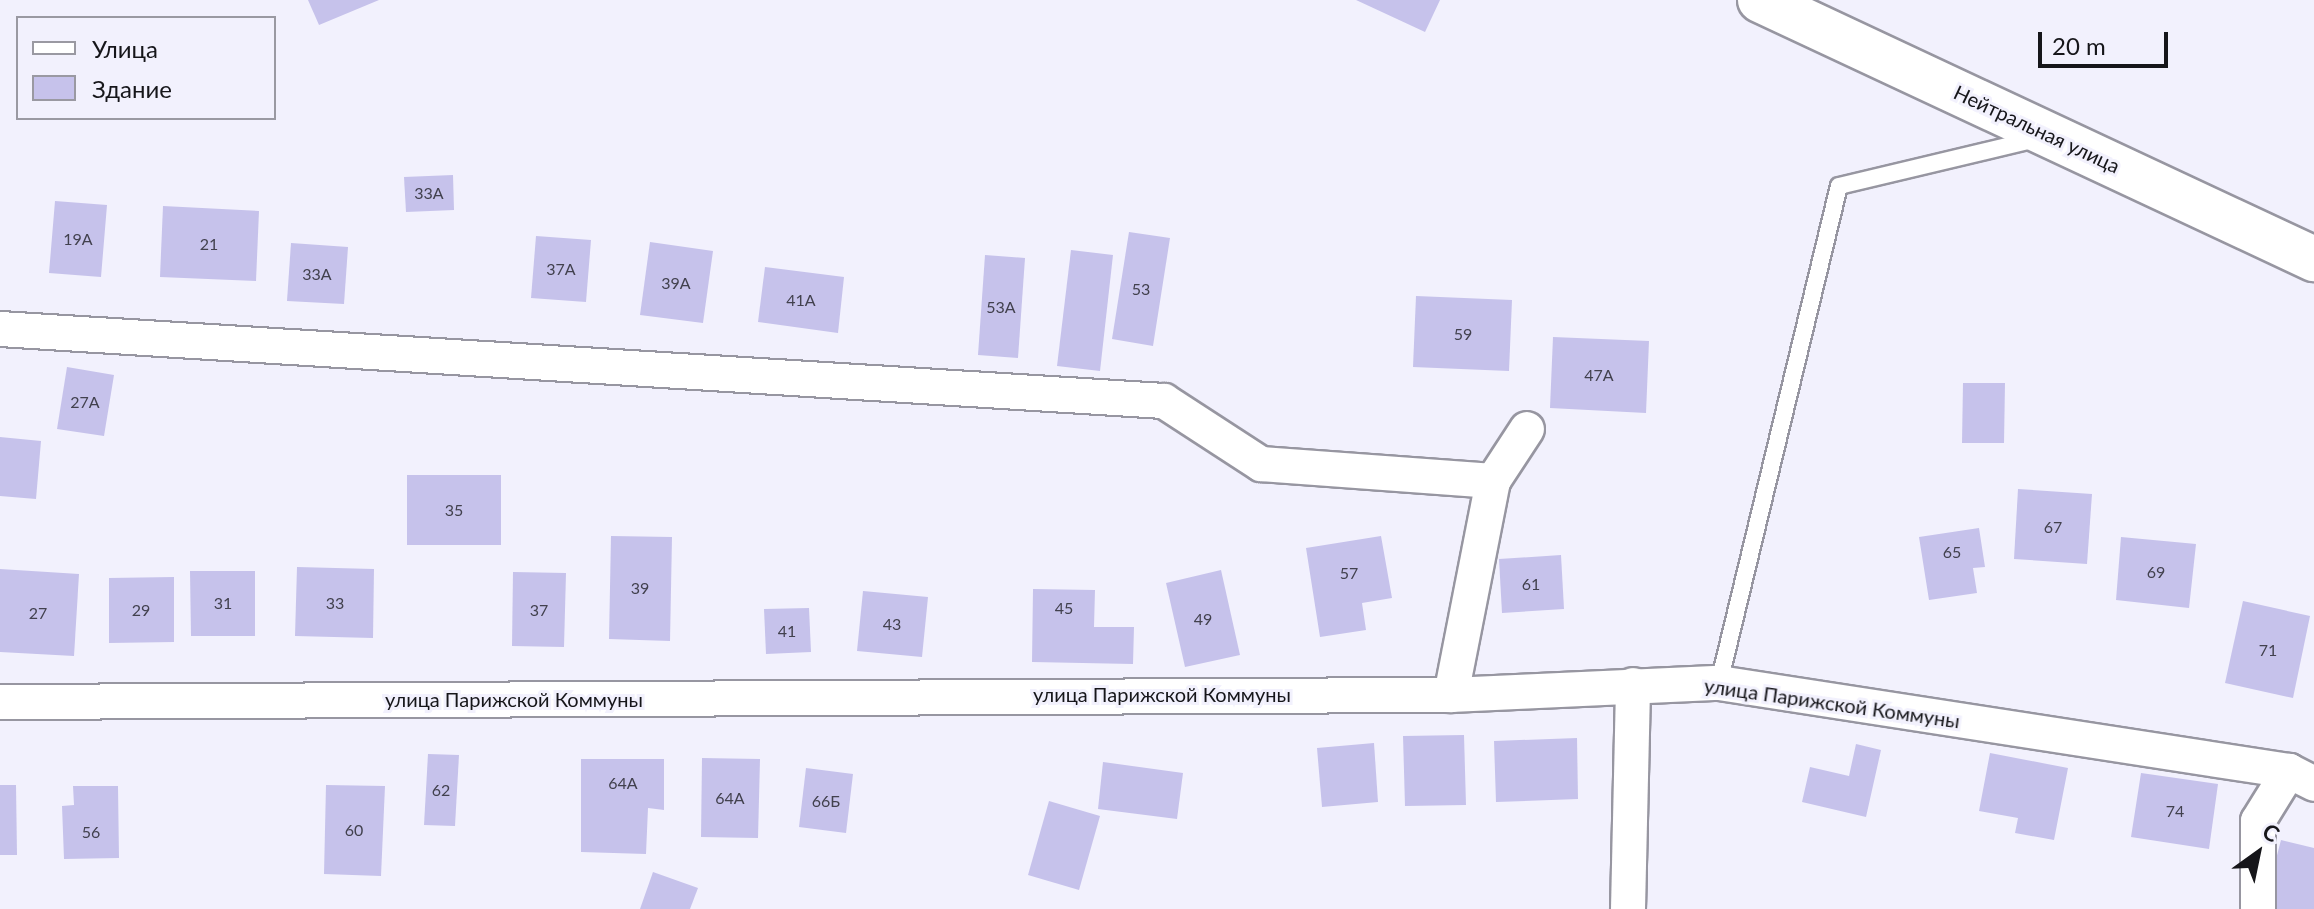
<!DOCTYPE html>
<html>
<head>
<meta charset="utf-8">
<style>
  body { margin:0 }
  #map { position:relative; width:2314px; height:909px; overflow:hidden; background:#f2f1fd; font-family:Lato,sans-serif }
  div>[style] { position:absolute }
  .building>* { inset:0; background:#c6c2eb }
  .roads { filter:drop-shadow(2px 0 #9796a1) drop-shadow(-2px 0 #9796a1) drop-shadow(0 2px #9796a1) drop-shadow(0 -2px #9796a1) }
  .lane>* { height:16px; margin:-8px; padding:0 8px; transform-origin:8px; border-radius:8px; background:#fff }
  .street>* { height:34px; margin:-17px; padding:0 17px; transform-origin:17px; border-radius:17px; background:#fff }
  .secondary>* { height:44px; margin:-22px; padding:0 22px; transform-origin:22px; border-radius:22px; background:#fff }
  span { translate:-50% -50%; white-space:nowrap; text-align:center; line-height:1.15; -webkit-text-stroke:6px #f2f1fd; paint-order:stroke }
  .number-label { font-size:16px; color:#42414e }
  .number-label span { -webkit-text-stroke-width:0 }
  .street-label { font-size:20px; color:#16161a }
  .legend { position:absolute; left:16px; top:16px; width:260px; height:104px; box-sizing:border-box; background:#f2f1fd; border:2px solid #9a99a2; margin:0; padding:10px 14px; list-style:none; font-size:24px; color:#16161a }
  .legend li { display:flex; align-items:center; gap:16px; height:40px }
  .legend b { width:40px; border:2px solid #9a99a2 }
  .north { position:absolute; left:2218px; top:813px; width:80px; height:80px; -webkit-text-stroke:6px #f2f1fd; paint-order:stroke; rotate:33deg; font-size:22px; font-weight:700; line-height:32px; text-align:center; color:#16161a }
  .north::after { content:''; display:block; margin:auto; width:28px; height:36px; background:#16161a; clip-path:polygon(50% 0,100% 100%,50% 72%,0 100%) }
  .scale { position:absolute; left:2038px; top:32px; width:130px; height:36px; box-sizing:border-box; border:4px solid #16161a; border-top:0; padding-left:10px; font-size:24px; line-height:28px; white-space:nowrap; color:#16161a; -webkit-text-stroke:6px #f2f1fd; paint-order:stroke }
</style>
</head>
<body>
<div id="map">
  <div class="building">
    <div style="clip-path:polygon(308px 0,379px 0,319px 25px)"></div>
    <div style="clip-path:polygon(1356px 0,1440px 0,1425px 32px)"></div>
    <div style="clip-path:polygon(453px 175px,454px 210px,406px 212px,404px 177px)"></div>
    <div style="clip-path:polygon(55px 201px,107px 205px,101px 277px,49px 273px)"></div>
    <div style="clip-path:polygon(163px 206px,259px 211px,256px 281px,160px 277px)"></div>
    <div style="clip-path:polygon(1129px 232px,1170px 238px,1153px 346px,1112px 339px)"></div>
    <div style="clip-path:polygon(536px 236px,591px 240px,586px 302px,531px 298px)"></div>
    <div style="clip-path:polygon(650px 242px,713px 251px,703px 323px,640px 315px)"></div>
    <div style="clip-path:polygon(291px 243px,348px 247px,344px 304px,287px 301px)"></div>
    <div style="clip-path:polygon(1071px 250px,1113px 255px,1100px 371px,1057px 366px)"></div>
    <div style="clip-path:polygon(985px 255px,1025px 258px,1018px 358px,978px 355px)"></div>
    <div style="clip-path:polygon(765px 267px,844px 277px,838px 333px,758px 322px)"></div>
    <div style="clip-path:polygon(1416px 296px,1512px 300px,1509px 371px,1413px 367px)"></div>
    <div style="clip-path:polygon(1553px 337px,1649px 341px,1646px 413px,1550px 408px)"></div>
    <div style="clip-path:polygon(67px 367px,114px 375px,104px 436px,57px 429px)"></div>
    <div style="clip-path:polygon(1963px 383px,2005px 383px,2004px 443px,1962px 443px)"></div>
    <div style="clip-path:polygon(0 437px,41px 441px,36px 499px,0 496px)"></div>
    <div style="clip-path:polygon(407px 475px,501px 475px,501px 545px,407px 545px)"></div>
    <div style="clip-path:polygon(2018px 489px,2092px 494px,2087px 564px,2014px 559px)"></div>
    <div style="clip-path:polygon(1979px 528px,1985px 567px,1973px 568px,1977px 593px,1929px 600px,1919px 537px)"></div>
    <div style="clip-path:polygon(611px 536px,672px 537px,670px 641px,609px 639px)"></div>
    <div style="clip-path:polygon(1381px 536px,1392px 598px,1362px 603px,1366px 630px,1320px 637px,1306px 548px)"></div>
    <div style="clip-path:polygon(2121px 537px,2196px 544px,2189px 608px,2116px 600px)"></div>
    <div style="clip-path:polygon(1561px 555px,1564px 609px,1502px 613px,1499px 559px)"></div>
    <div style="clip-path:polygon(297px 567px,374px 569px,373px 638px,295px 636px)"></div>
    <div style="clip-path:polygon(0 569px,79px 574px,74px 656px,0 652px)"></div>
    <div style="clip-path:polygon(1221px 570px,1240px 655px,1185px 667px,1166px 583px)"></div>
    <div style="clip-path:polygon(190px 571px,255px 571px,255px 636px,191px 636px)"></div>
    <div style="clip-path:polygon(513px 572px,566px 573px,564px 647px,512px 646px)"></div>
    <div style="clip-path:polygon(174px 577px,174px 642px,109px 643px,109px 578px)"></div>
    <div style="clip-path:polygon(1033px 589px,1095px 590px,1094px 627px,1134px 627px,1133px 664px,1032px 662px)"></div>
    <div style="clip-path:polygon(863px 591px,928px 597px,922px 657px,857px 651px)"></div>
    <div style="clip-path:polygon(2243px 601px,2310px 616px,2293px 698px,2225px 683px)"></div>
    <div style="clip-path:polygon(809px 608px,811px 652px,766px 654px,764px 609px)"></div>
    <div style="clip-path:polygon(1464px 735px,1466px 805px,1405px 806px,1403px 736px)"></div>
    <div style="clip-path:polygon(1577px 738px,1578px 799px,1496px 802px,1494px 741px)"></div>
    <div style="clip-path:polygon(1374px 743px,1378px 802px,1322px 807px,1317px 748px)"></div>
    <div style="clip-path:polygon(1856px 744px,1881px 750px,1866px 817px,1802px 802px,1810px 767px,1849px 776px)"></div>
    <div style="clip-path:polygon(1990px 753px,2068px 768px,2054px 840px,2015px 833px,2018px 818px,1979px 811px)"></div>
    <div style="clip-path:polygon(428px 754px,459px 755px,455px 826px,424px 825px)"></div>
    <div style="clip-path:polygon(702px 758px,760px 759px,758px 838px,701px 837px)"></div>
    <div style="clip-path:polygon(581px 759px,664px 759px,664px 810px,648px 808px,646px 854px,581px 852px)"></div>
    <div style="clip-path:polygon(1103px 762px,1183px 773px,1177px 819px,1098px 809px)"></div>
    <div style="clip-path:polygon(806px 768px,853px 774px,846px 833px,799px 827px)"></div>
    <div style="clip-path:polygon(2141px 773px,2218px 784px,2209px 849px,2131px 837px)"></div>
    <div style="clip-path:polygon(0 785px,16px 785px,17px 855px,0 855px)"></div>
    <div style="clip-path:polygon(326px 785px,385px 786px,381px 876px,324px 874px)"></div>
    <div style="clip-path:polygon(73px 786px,118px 786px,119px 858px,64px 859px,62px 806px,74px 805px)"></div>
    <div style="clip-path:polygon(1049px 801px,1100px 816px,1079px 890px,1028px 875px)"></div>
    <div style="clip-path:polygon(2281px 840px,2314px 848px,2314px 909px,2263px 909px)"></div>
    <div style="clip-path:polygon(653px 872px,698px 888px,690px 909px,640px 909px)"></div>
  </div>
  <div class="roads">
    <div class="lane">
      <div style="left:1719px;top:683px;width:511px;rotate:-76.43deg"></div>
      <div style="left:1839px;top:186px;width:204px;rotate:-13.4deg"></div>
    </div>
    <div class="street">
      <div style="left:0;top:329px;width:1166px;rotate:3.54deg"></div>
      <div style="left:1164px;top:401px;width:116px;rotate:33deg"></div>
      <div style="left:1261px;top:464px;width:233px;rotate:4.2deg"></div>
      <div style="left:1493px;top:481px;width:62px;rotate:-56.8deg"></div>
      <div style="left:1451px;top:695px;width:218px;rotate:-78.9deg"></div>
      <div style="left:0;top:702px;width:1451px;rotate:-0.28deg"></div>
      <div style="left:1451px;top:695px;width:268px;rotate:-2.6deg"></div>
      <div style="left:1719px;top:683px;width:577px;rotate:8.78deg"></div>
      <div style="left:2289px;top:771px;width:28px;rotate:27deg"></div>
      <div style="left:1628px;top:909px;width:224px;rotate:-88.7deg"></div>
      <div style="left:2258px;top:909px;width:88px;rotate:-90deg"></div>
      <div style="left:2258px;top:821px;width:59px;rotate:-58.2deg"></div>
    </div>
    <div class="secondary">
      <div style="left:1760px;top:0;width:612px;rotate:25.06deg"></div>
    </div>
  </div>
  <div class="number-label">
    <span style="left:429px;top:193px">33А</span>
    <span style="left:78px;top:239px">19А</span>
    <span style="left:209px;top:244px">21</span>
    <span style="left:561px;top:269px">37А</span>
    <span style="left:317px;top:274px">33А</span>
    <span style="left:676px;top:283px">39А</span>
    <span style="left:1141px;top:289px">53</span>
    <span style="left:801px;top:300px">41А</span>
    <span style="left:1001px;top:307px">53А</span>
    <span style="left:1463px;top:334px">59</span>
    <span style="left:1599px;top:375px">47А</span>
    <span style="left:85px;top:402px">27А</span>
    <span style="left:454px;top:510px">35</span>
    <span style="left:2053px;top:527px">67</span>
    <span style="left:1952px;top:552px">65</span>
    <span style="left:2156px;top:572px">69</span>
    <span style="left:1349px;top:573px">57</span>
    <span style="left:1531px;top:584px">61</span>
    <span style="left:640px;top:588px">39</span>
    <span style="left:223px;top:603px">31</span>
    <span style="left:335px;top:603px">33</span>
    <span style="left:1064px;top:608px">45</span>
    <span style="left:141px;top:610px">29</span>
    <span style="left:539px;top:610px">37</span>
    <span style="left:38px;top:613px">27</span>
    <span style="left:1203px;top:619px">49</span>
    <span style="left:892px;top:624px">43</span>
    <span style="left:787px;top:631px">41</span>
    <span style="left:2268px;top:650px">71</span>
    <span style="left:623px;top:783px">64А</span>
    <span style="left:441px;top:790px">62</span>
    <span style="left:730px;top:798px">64А</span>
    <span style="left:826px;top:801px">66Б</span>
    <span style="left:2175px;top:811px">74</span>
    <span style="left:354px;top:830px">60</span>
    <span style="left:91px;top:832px">56</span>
  </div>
  <div class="street-label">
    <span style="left:2037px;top:129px;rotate:25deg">Нейтральная улица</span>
    <span style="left:1162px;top:694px">улица Парижской Коммуны</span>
    <span style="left:514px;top:699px">улица Парижской Коммуны</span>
    <span style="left:1832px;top:703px;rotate:8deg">улица Парижской Коммуны</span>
  </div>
  <ul class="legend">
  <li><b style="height:10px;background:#fff"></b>Улица</li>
  <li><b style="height:22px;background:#c6c2eb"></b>Здание</li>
  </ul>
  <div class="north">С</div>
  <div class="scale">20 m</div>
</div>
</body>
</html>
